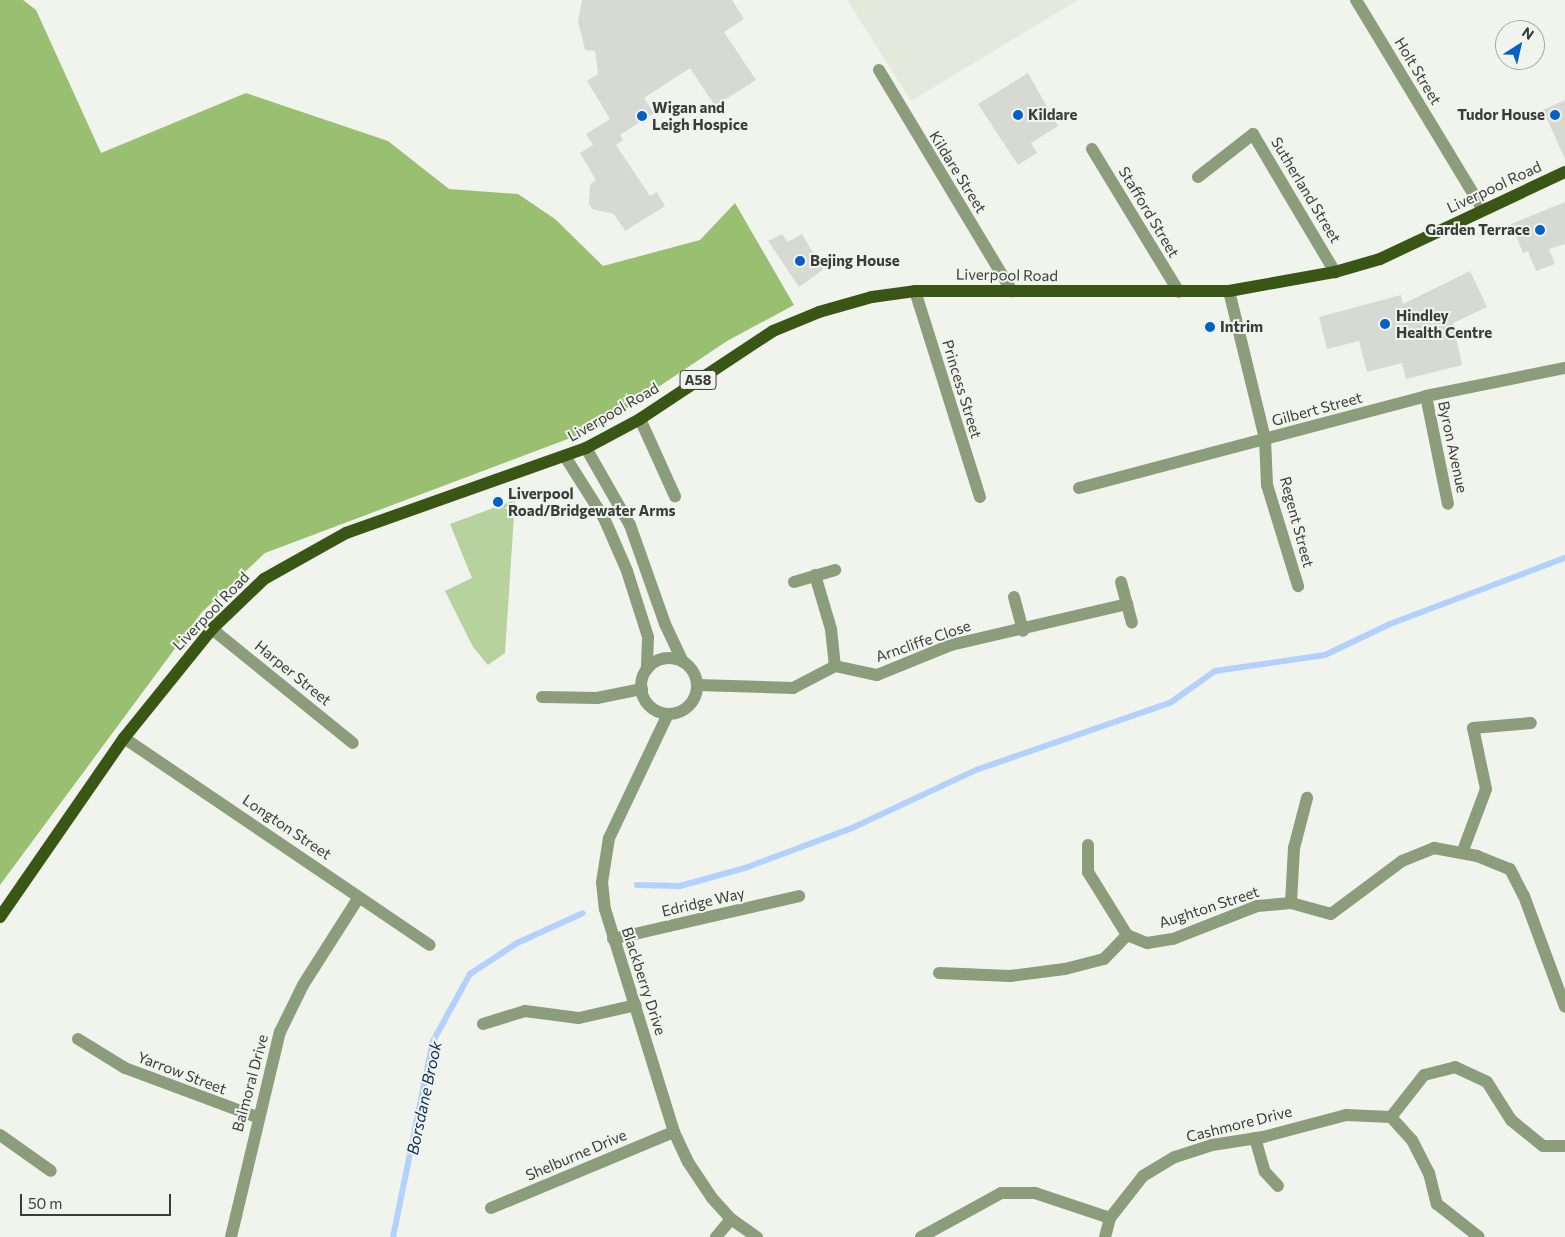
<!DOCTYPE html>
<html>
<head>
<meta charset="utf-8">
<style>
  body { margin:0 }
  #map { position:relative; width:1565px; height:1237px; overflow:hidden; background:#f0f4ed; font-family:Commissioner,sans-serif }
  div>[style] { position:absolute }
  .built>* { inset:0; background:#e3eadc }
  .green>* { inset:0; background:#b7d29c }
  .forest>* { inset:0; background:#99bf70 }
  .stream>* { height:6px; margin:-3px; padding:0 3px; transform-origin:3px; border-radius:3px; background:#b3d1fd }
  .building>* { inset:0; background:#d6dad3 }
  .minor>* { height:12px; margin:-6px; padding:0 6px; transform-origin:6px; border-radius:6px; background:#8c9d7c }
  .minor>.ring { margin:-6px; padding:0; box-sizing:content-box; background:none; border:12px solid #8c9d7c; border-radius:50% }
  .major>* { height:12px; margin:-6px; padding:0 6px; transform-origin:6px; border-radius:6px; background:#3a5615 }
  .dots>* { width:14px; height:14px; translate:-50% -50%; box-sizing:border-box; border:2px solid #f0f4ed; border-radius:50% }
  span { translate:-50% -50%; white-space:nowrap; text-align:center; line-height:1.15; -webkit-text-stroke:4px #f0f4ed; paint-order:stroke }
  .shield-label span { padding:1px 4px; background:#f0f4ed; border:1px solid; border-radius:4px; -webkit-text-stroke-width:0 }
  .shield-label { font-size:14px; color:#3a3c39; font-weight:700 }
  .street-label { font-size:15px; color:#3a3c39 }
  .poi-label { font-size:15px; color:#3a3c39; font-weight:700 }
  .left { translate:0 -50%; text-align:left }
  .right { translate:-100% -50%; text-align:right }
  .water-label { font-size:16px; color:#0e2e5a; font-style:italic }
  .north { position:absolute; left:1495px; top:20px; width:50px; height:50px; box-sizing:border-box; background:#f0f4ed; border:1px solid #a7aaa5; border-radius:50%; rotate:35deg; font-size:14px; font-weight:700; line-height:20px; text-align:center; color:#3a3c39 }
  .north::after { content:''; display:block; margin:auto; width:18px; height:22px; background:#0360c9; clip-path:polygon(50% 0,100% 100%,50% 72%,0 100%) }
  .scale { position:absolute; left:20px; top:1194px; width:151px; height:22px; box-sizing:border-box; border:2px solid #3a3c39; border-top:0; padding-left:6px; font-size:15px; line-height:18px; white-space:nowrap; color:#3a3c39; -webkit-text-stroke:4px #f0f4ed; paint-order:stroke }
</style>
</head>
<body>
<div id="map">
  <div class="built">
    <div style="clip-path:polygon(847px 0,1078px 0,911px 101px)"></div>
  </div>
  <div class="green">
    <div style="clip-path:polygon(515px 500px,505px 653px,488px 665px,473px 647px,445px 591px,472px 578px,450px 524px)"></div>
  </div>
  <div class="forest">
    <div style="clip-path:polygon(0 0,23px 0,36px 10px,101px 153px,246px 93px,388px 141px,449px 189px,518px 194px,555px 219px,603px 266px,700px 240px,735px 203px,794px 305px,727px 341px,597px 428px,265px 553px,202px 612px,0 885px)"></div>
  </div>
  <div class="stream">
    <div style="left:637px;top:885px;width:43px;rotate:1.3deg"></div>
    <div style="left:680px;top:886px;width:67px;rotate:-15.5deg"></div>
    <div style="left:745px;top:868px;width:114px;rotate:-20.5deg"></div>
    <div style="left:852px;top:828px;width:137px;rotate:-25.1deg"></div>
    <div style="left:976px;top:770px;width:205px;rotate:-19.1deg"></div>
    <div style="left:1170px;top:703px;width:55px;rotate:-35.4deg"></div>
    <div style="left:1215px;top:671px;width:111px;rotate:-8.3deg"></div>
    <div style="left:1325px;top:655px;width:72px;rotate:-25.5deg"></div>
    <div style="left:1390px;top:624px;width:187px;rotate:-20.7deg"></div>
    <div style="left:393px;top:1237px;width:200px;rotate:-78.5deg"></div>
    <div style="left:433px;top:1041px;width:77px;rotate:-61.1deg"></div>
    <div style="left:470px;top:974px;width:56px;rotate:-33.4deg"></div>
    <div style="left:517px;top:943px;width:72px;rotate:-24.4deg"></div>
  </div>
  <div class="building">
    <div style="clip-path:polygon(582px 0,732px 0,744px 19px,724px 32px,756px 80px,715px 106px,690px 68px,644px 98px,654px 113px,620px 135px,623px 140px,616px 145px,650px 196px,657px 192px,665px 206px,625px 231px,614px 214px,592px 209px,589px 204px,590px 184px,596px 180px,580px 153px,593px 145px,586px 134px,610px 119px,587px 81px,598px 74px,595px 51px,585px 50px,578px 21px)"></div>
    <div style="clip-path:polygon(1028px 73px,1058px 126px,1031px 143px,1037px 153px,1018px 165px,978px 104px)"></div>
    <div style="clip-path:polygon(1565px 100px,1565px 159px,1543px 110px)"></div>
    <div style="clip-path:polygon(1565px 202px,1565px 244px,1549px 249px,1555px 264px,1536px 271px,1528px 251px,1523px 253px,1511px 224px)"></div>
    <div style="clip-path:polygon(782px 234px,788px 242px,802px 234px,823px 270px,799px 287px,768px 241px)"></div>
    <div style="clip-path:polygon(1470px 271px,1487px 307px,1453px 323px,1462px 365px,1406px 379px,1402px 363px,1367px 372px,1359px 341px,1327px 349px,1319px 317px,1401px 295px,1403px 304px)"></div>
  </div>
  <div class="minor">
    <div style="left:1356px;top:0;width:245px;rotate:58.8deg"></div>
    <div style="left:879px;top:70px;width:258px;rotate:59deg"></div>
    <div style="left:1092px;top:149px;width:167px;rotate:58.7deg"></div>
    <div style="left:1198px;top:177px;width:70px;rotate:-38deg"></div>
    <div style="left:1253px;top:134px;width:161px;rotate:59.3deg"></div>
    <div style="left:915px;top:291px;width:216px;rotate:72.5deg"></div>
    <div style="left:1229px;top:291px;width:152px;rotate:76.3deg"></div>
    <div style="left:1265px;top:439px;width:46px;rotate:87.5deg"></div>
    <div style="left:1267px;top:485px;width:106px;rotate:72.9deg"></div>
    <div style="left:1426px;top:396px;width:110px;rotate:78.5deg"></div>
    <div style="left:640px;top:419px;width:85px;rotate:65.6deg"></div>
    <div style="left:586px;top:448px;width:89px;rotate:60.3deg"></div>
    <div style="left:630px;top:525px;width:105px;rotate:70.5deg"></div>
    <div style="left:665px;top:624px;width:42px;rotate:64.7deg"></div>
    <div style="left:566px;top:458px;width:71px;rotate:57.7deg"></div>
    <div style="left:604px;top:518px;width:58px;rotate:66.5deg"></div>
    <div style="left:627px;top:571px;width:69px;rotate:72.3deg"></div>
    <div style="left:648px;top:637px;width:32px;rotate:92deg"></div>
    <div style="left:1079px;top:488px;width:359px;rotate:-14.8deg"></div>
    <div style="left:1426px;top:396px;width:142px;rotate:-11.4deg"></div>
    <div style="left:815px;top:575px;width:56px;rotate:73.5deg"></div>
    <div style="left:831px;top:629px;width:37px;rotate:84deg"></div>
    <div style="left:794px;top:582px;width:43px;rotate:-16.3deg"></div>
    <div style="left:1121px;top:582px;width:42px;rotate:75deg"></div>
    <div style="left:1014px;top:597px;width:35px;rotate:75deg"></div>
    <div style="left:212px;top:629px;width:181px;rotate:39deg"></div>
    <div class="ring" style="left:641px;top:658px;width:44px;height:44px"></div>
    <div style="left:697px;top:685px;width:96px;rotate:1.8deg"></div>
    <div style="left:793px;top:688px;width:47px;rotate:-27.6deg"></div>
    <div style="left:835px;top:666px;width:43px;rotate:12.1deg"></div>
    <div style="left:877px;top:675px;width:80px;rotate:-22.1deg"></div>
    <div style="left:951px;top:645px;width:181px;rotate:-13.1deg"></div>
    <div style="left:542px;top:697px;width:55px;rotate:1deg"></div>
    <div style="left:597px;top:698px;width:46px;rotate:-11.3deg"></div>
    <div style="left:668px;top:714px;width:137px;rotate:115.4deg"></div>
    <div style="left:609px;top:838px;width:45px;rotate:99deg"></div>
    <div style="left:602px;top:882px;width:27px;rotate:84deg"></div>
    <div style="left:605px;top:909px;width:233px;rotate:72.8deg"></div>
    <div style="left:674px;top:1132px;width:33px;rotate:65deg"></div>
    <div style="left:688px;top:1162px;width:43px;rotate:56.3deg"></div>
    <div style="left:712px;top:1198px;width:28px;rotate:48deg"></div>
    <div style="left:731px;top:1219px;width:32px;rotate:35deg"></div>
    <div style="left:124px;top:738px;width:369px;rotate:34.1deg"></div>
    <div style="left:1088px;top:845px;width:27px;rotate:90deg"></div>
    <div style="left:1088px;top:872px;width:74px;rotate:58.2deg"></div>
    <div style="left:1462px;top:853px;width:68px;rotate:-69.4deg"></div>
    <div style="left:1486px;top:789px;width:62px;rotate:-102deg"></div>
    <div style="left:1473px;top:728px;width:58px;rotate:-4.9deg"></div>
    <div style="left:1291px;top:903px;width:55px;rotate:-86.9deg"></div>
    <div style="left:1294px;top:848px;width:52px;rotate:-75.4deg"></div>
    <div style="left:613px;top:939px;width:191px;rotate:-13deg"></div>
    <div style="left:939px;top:973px;width:71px;rotate:2.4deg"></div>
    <div style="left:1010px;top:976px;width:55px;rotate:-7.3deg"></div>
    <div style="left:1065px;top:969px;width:40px;rotate:-14.4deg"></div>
    <div style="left:1104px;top:959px;width:33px;rotate:-46deg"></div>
    <div style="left:1127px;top:935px;width:22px;rotate:22deg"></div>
    <div style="left:1147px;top:943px;width:26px;rotate:-9deg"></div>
    <div style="left:1173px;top:939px;width:90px;rotate:-21.4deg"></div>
    <div style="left:1257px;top:906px;width:34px;rotate:-5deg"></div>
    <div style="left:1291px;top:903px;width:41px;rotate:15.4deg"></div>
    <div style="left:1331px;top:914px;width:89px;rotate:-36.7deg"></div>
    <div style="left:1402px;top:861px;width:35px;rotate:-22deg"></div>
    <div style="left:1434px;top:848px;width:44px;rotate:10.5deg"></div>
    <div style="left:1477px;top:856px;width:35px;rotate:22deg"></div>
    <div style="left:1510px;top:869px;width:30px;rotate:63deg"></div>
    <div style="left:1524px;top:896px;width:118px;rotate:69.7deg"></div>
    <div style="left:483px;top:1024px;width:44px;rotate:-17.2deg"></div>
    <div style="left:525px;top:1011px;width:54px;rotate:7.4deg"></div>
    <div style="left:579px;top:1018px;width:58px;rotate:-12.8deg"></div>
    <div style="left:78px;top:1039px;width:55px;rotate:31.7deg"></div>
    <div style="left:125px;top:1068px;width:141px;rotate:20.4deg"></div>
    <div style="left:1391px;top:1117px;width:53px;rotate:-51.8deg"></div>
    <div style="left:1424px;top:1075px;width:32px;rotate:-14deg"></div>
    <div style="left:1455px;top:1067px;width:35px;rotate:25deg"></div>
    <div style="left:1487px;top:1082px;width:45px;rotate:57.7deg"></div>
    <div style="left:1511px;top:1120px;width:41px;rotate:39.1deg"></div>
    <div style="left:1543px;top:1146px;width:21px"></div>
    <div style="left:1391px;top:1117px;width:31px;rotate:48deg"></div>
    <div style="left:1412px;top:1140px;width:37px;rotate:63deg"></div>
    <div style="left:1429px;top:1173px;width:32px;rotate:76deg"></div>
    <div style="left:1437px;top:1204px;width:53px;rotate:38.2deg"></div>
    <div style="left:0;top:1135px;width:62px;rotate:35.2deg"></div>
    <div style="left:1255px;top:1138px;width:35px;rotate:74deg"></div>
    <div style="left:1265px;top:1172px;width:19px;rotate:47deg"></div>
    <div style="left:491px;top:1208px;width:198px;rotate:-22.6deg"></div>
    <div style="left:231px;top:1237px;width:211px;rotate:-76.6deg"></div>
    <div style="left:280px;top:1032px;width:52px;rotate:-63.9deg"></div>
    <div style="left:303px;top:985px;width:104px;rotate:-57.5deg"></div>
    <div style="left:716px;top:1237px;width:23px;rotate:-50deg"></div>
    <div style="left:921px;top:1237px;width:91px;rotate:-28.8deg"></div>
    <div style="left:1001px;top:1193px;width:34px"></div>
    <div style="left:1035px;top:1193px;width:79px;rotate:18.4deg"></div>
    <div style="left:1105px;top:1237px;width:20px;rotate:-75deg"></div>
    <div style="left:1110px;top:1218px;width:53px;rotate:-51.8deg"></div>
    <div style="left:1143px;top:1176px;width:37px;rotate:-31deg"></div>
    <div style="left:1175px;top:1157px;width:39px;rotate:-18deg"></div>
    <div style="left:1212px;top:1145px;width:52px;rotate:-8.9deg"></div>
    <div style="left:1263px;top:1137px;width:86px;rotate:-14.8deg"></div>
    <div style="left:1346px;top:1115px;width:45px;rotate:2.5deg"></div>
  </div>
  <div class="major">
    <div style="left:0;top:917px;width:218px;rotate:-55.3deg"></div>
    <div style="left:124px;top:738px;width:140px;rotate:-51.1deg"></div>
    <div style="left:212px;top:629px;width:72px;rotate:-43.9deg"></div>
    <div style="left:264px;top:579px;width:94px;rotate:-29.3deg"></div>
    <div style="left:346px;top:533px;width:255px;rotate:-19.5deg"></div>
    <div style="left:586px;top:448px;width:61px;rotate:-28.2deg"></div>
    <div style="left:640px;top:419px;width:159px;rotate:-33.5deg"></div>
    <div style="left:773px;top:331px;width:50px;rotate:-22.4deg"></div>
    <div style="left:819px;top:312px;width:55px;rotate:-15.8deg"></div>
    <div style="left:872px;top:297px;width:43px;rotate:-7.9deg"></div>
    <div style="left:915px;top:291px;width:314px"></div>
    <div style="left:1229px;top:291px;width:108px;rotate:-10.2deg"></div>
    <div style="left:1335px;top:272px;width:47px;rotate:-16.1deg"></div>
    <div style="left:1380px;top:259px;width:204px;rotate:-25.2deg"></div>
  </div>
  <div class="dots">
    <div style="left:1018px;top:115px;background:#0360c9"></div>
    <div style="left:1555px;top:115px;background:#0360c9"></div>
    <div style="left:642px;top:116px;background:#0360c9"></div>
    <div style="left:1540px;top:230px;background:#0360c9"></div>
    <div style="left:800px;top:261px;background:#0360c9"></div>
    <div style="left:1385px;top:324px;background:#0360c9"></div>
    <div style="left:1210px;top:327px;background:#0360c9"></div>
    <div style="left:498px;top:502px;background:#0360c9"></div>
  </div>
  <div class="shield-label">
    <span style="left:698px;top:380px">A58</span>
  </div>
  <div class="street-label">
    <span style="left:1418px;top:71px;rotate:59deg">Holt Street</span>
    <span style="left:958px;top:172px;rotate:58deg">Kildare Street</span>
    <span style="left:1494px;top:187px;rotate:-25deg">Liverpool Road</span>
    <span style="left:1306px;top:190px;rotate:59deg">Sutherland Street</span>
    <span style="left:1149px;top:212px;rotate:59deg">Stafford Street</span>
    <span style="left:1007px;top:275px;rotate:1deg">Liverpool Road</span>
    <span style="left:962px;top:389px;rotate:73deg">Princess Street</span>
    <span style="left:1317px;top:409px;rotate:-15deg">Gilbert Street</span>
    <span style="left:613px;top:412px;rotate:-30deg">Liverpool Road</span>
    <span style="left:1453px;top:447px;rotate:78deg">Byron Avenue</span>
    <span style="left:1297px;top:522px;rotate:75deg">Regent Street</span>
    <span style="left:211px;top:611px;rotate:-46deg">Liverpool Road</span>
    <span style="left:923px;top:641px;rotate:-19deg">Arncliffe Close</span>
    <span style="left:293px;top:673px;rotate:39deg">Harper Street</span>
    <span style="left:287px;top:827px;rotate:34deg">Longton Street</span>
    <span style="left:703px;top:902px;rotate:-13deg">Edridge Way</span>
    <span style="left:1209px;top:907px;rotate:-18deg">Aughton Street</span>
    <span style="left:644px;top:981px;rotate:72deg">Blackberry Drive</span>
    <span style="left:182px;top:1073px;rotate:21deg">Yarrow Street</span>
    <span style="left:250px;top:1083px;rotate:-75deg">Balmoral Drive</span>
    <span style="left:1239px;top:1124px;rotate:-14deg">Cashmore Drive</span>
    <span style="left:576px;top:1155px;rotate:-23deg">Shelburne Drive</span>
  </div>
  <div class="poi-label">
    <span class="left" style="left:652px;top:116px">Wigan and<br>Leigh Hospice</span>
    <span class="left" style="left:1028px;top:115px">Kildare</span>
    <span class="right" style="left:1545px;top:115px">Tudor House</span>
    <span class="right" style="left:1530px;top:230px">Garden Terrace</span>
    <span class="left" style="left:810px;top:261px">Bejing House</span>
    <span class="left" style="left:1396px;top:324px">Hindley<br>Health Centre</span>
    <span class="left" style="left:1220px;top:327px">Intrim</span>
    <span class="left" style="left:508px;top:502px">Liverpool<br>Road/Bridgewater Arms</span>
  </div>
  <div class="water-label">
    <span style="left:424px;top:1098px;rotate:-78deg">Borsdane Brook</span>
  </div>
  <div class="north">N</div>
  <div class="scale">50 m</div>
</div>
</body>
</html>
